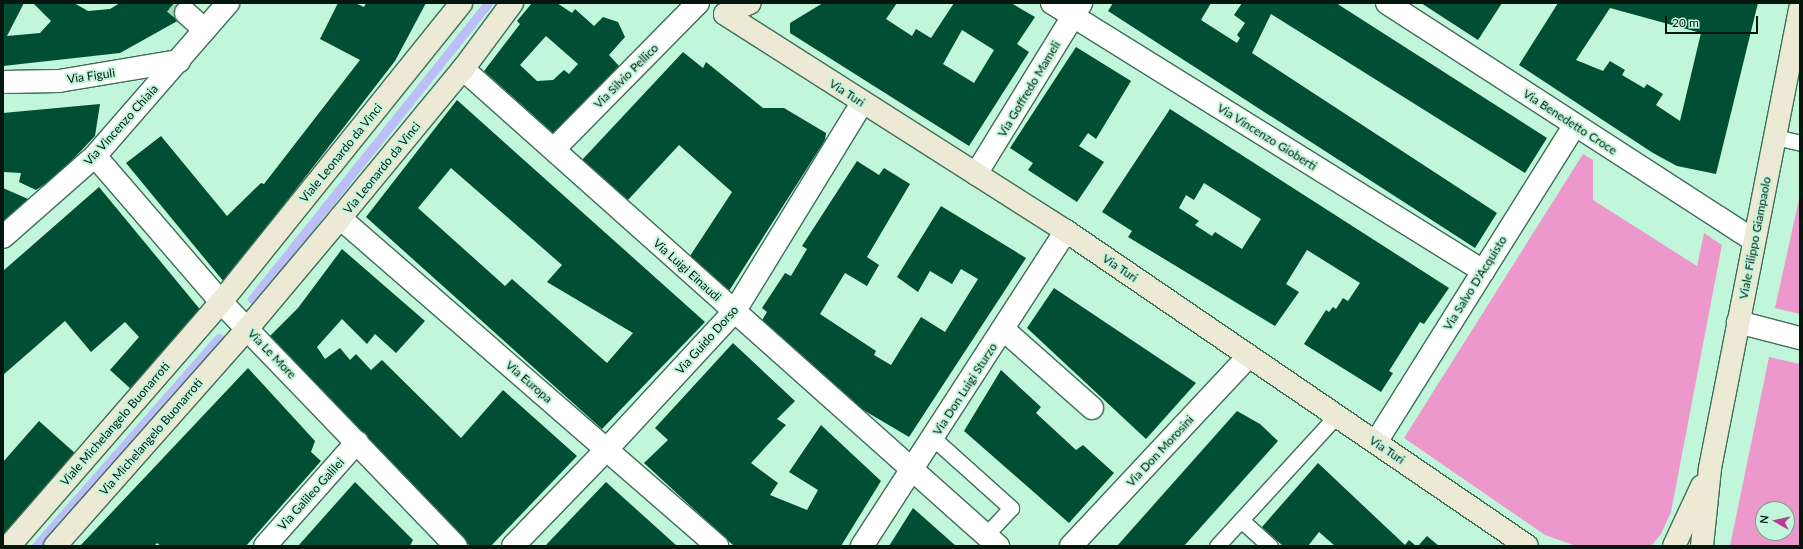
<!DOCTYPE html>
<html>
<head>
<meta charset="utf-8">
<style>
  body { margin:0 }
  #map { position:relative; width:1803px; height:549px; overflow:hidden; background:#c1f6db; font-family:Lato,sans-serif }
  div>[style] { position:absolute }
  .green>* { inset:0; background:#ed98cc }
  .stream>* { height:9px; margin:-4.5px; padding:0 4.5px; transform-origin:4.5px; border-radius:4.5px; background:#bbbef8 }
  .building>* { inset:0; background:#004e33 }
  .street-tunnel>* { height:22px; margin-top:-11px; transform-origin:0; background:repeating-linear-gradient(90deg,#a4d5bc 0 22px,transparent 0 33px) }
  .roads { filter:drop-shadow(1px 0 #3e6f58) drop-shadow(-1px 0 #3e6f58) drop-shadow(0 1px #3e6f58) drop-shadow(0 -1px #3e6f58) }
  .lane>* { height:15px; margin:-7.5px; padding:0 7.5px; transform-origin:7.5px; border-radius:7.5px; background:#fff }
  .street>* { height:22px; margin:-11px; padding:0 11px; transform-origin:11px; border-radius:11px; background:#fff }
  .secondary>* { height:22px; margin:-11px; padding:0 11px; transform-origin:11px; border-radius:11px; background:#ece9d4 }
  span { translate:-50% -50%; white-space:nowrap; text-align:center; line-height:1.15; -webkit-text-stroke:4px #c1f6db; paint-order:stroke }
  .street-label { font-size:12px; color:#03170e }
  .frame { position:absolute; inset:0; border:4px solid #03170e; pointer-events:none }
  .north { position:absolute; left:1755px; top:501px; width:40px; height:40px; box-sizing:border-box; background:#c1f6db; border:1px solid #759d89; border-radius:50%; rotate:278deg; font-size:11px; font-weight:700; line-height:16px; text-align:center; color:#03170e }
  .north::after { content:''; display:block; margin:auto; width:14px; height:18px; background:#b73d90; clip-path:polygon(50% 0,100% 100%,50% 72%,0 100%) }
  .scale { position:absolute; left:1665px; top:16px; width:93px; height:18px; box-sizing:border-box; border:2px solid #03170e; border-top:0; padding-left:5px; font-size:12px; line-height:14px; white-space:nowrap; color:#03170e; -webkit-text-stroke:3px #c1f6db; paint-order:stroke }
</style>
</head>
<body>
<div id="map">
  <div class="green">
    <div style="clip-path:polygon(1583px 154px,1593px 160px,1593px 200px,1697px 266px,1704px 233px,1722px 245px,1671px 512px,1661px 534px,1651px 546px,1576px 546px,1545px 535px,1404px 438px)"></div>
    <div style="clip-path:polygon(1800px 195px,1800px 314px,1775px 308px)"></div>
    <div style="clip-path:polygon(evenodd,1769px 357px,1800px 364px,1800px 546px,1730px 546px,1769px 357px,1763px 509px,1787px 509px,1787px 533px,1763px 533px,1763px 509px)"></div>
  </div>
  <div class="stream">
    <div style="left:252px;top:299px;width:379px;rotate:-51.4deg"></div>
    <div style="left:36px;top:546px;width:277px;rotate:-48.7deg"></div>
  </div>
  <div class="building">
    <div style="clip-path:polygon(3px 3px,24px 3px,7px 36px,40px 33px,51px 21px,33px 3px,74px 3px,88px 11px,110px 9px,120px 3px,194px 3px,181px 19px,120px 53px,3px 66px)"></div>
    <div style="clip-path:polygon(338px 3px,355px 3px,364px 7px,366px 3px,426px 3px,395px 61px,224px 282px,126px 163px,161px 136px,227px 216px,261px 183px,264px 184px,360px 60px,320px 39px)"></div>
    <div style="clip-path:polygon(evenodd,532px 3px,557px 3px,572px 13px,575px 9px,594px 26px,603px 17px,618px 22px,625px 37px,609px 55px,619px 66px,554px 134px,484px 71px,520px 24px,517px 21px,532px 3px,546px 36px,578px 64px,569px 74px,564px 70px,553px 80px,537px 81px,520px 65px,546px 36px)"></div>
    <div style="clip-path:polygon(evenodd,823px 3px,897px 3px,886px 19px,912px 36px,916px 29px,931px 38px,954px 3px,1011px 3px,1035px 17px,1017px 44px,1029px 52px,969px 146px,790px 33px,790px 23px,823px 3px,962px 30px,994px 50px,974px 83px,943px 64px,962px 30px)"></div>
    <div style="clip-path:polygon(1113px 3px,1211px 3px,1201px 20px,1237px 43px,1240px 38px,1237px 35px,1245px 23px,1234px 15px,1242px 3px,1336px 3px,1547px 138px,1525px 173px,1271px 14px,1252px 53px,1497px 213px,1475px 248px,1108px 11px)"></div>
    <div style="clip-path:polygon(1421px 3px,1502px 3px,1478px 40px)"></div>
    <div style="clip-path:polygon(evenodd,1558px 3px,1758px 3px,1716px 174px,1677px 166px,1653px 153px,1519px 65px,1558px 3px,1610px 8px,1701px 33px,1680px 121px,1656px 105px,1663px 94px,1647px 84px,1644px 88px,1622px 75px,1625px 70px,1610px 61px,1603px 71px,1576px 60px,1610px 8px)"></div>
    <div style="clip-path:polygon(1076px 47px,1131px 81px,1096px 139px,1088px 133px,1079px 146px,1104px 162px,1077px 202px,1028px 170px,1033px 163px,1010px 148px)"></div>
    <div style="clip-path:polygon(683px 52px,703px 68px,706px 62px,763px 108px,784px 108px,826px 133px,825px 140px,729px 291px,690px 256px,732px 192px,679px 145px,627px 201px,582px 160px)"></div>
    <div style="clip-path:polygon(evenodd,457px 100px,705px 322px,602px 429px,366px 217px,457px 100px,451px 168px,562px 265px,547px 282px,633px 333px,607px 363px,512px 279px,505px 286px,418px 208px,451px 168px)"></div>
    <div style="clip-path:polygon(100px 104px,95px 136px,57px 176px,36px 190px,19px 182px,21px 173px,3px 172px,3px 113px)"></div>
    <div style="clip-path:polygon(evenodd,1170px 109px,1449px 288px,1424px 324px,1420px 322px,1389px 371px,1393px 373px,1381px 392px,1304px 344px,1326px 310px,1329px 312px,1333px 307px,1336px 309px,1343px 298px,1348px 301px,1360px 283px,1307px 250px,1286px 284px,1299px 292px,1275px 326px,1128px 237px,1132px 231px,1102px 212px,1170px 109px,1204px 183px,1261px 219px,1242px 249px,1215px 232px,1212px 236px,1195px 225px,1199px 221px,1179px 208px,1186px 195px,1194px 200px,1204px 183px)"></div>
    <div style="clip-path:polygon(857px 161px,879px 175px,884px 168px,910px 184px,867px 257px,879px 265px,867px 286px,845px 273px,820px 314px,876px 351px,874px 355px,891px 365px,921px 317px,945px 332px,978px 279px,961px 269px,952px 284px,930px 271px,918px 292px,897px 277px,941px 206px,1026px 258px,909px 437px,843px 398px,761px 322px,767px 312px,762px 308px,785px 273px,791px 276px,807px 249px,802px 246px)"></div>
    <div style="clip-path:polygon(99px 187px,203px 313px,132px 390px,110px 370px,139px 337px,125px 322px,91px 352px,65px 321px,3px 375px,3px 271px)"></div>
    <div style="clip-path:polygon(3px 188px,28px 199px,3px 222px)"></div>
    <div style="clip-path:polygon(342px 249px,425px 321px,396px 353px,375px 334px,367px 344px,342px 319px,317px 347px,325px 359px,340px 348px,350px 360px,356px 354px,371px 370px,382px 360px,461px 438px,503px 390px,577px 456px,491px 546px,470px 546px,270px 336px,298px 308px)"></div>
    <div style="clip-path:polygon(1054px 288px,1196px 383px,1146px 439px,1027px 328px)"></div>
    <div style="clip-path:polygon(733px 343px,795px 401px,777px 419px,786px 425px,751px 463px,778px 483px,770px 495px,807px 510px,818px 490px,789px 472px,821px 425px,881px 481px,841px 546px,734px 546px,644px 463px,668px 440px,655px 428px)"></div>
    <div style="clip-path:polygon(248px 368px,315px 441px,311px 452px,321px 461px,246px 546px,161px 546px,157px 543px,154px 546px,80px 546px)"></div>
    <div style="clip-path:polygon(1001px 370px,1041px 407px,1036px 413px,1076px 450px,1083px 445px,1114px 473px,1069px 523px,964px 431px)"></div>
    <div style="clip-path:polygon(1237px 411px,1260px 424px,1278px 441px,1184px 546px,1117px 546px)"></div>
    <div style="clip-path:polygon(39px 421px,76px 454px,3px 535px,3px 462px)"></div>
    <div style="clip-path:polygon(1318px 463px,1405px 545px,1409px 540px,1416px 546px,1335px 546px,1319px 532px,1308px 546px,1283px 546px,1262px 527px)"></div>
    <div style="clip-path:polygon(355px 482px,413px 540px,410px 546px,298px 546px)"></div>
    <div style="clip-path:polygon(606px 482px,677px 546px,545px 546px)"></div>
    <div style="clip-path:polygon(913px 508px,956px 546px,889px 546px)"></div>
    <div style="clip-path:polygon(1427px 536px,1439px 546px,1418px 546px)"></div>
  </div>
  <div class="street-tunnel">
    <div style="left:174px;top:3px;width:16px;rotate:40deg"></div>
  </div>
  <div class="roads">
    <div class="lane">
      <div style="left:1775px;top:137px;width:26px;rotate:13deg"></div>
      <div style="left:933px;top:438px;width:105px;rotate:41.9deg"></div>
      <div style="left:1011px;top:508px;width:37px;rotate:133deg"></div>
      <div style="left:1241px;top:520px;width:39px;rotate:42deg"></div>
      <div style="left:1217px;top:546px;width:176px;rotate:-47.5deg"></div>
    </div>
    <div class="street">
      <div style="left:1052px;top:3px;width:508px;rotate:31.87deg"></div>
      <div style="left:1387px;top:3px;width:437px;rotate:32.9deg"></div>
      <div style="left:186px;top:13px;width:25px;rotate:42deg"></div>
      <div style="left:463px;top:69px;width:717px;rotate:41.72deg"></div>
      <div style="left:3px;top:82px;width:56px;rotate:-1deg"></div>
      <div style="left:59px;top:81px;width:122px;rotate:-9.5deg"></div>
      <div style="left:554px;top:149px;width:205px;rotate:-45.4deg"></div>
      <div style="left:95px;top:156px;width:193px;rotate:49.2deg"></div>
      <div style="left:221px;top:302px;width:339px;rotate:46.1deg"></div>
      <div style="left:976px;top:174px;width:201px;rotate:-58.4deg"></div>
      <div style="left:340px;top:218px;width:500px;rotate:41deg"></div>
      <div style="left:3px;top:237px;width:123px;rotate:-41.4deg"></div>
      <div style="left:95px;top:156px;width:203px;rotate:-49deg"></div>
      <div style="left:1738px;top:322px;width:64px;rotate:14.5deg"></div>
      <div style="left:1003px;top:329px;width:119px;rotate:41.6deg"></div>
      <div style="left:1376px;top:442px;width:374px;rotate:-57.9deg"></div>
      <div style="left:265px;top:546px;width:139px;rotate:-48.5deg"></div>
      <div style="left:513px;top:546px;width:135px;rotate:-45.9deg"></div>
      <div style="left:607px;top:449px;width:187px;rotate:-47.2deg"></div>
      <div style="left:734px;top:312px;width:245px;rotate:-58.5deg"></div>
      <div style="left:862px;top:546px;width:375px;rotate:-57.1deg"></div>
      <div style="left:1071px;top:546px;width:260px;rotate:-46.9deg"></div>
    </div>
    <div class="secondary">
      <div style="left:725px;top:14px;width:404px;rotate:32.5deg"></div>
      <div style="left:1066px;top:231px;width:558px;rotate:34.34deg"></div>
      <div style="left:725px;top:14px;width:27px;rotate:-24deg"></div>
      <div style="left:9px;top:546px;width:323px;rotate:-49deg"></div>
      <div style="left:221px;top:302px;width:383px;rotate:-51.2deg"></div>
      <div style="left:55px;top:546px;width:290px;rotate:-48.5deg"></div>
      <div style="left:247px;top:329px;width:145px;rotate:-50deg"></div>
      <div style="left:340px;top:218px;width:193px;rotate:-50.5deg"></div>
      <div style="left:463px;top:69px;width:82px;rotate:-53.4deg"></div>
      <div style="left:1674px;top:546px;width:66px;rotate:-65deg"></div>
      <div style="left:1702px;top:546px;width:78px;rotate:-84.1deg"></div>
      <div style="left:1710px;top:468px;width:468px;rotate:-78.9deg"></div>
    </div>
  </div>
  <div class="street-label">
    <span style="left:91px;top:76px;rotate:-8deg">Via Figuli</span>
    <span style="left:626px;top:76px;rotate:-45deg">Via Silvio Pellico</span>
    <span style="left:1029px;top:89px;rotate:-59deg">Via Goffredo Mameli</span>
    <span style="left:847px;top:93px;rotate:33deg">Via Turi</span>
    <span style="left:1570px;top:122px;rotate:33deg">Via Benedetto Croce</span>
    <span style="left:121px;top:125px;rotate:-48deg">Via Vincenzo Chiaia</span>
    <span style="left:1267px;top:137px;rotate:32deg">Via Vincenzo Gioberti</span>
    <span style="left:341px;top:153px;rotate:-51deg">Viale Leonardo da Vinci</span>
    <span style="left:382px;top:168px;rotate:-51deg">Via Leonardo da Vinci</span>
    <span style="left:1755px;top:238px;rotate:-79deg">Viale Filippo Giampaolo</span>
    <span style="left:1120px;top:268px;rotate:34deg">Via Turi</span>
    <span style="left:687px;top:270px;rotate:42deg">Via Luigi Einaudi</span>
    <span style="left:1475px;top:283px;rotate:-58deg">Via Salvo D'Acquisto</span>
    <span style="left:707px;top:340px;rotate:-48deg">Via Guido Dorso</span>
    <span style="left:272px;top:354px;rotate:46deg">Via Le More</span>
    <span style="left:529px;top:382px;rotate:41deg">Via Europa</span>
    <span style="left:965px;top:389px;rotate:-57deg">Via Don Luigi Sturzo</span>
    <span style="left:115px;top:424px;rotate:-49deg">Viale Michelangelo Buonarroti</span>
    <span style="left:151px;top:437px;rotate:-49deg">Via Michelangelo Buonarroti</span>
    <span style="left:1387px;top:450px;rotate:34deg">Via Turi</span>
    <span style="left:1160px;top:451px;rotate:-47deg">Via Don Morosini</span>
    <span style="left:311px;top:494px;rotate:-48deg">Via Galileo Galilei</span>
  </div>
  <div class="frame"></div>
  <div class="north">N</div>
  <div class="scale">20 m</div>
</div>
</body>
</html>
